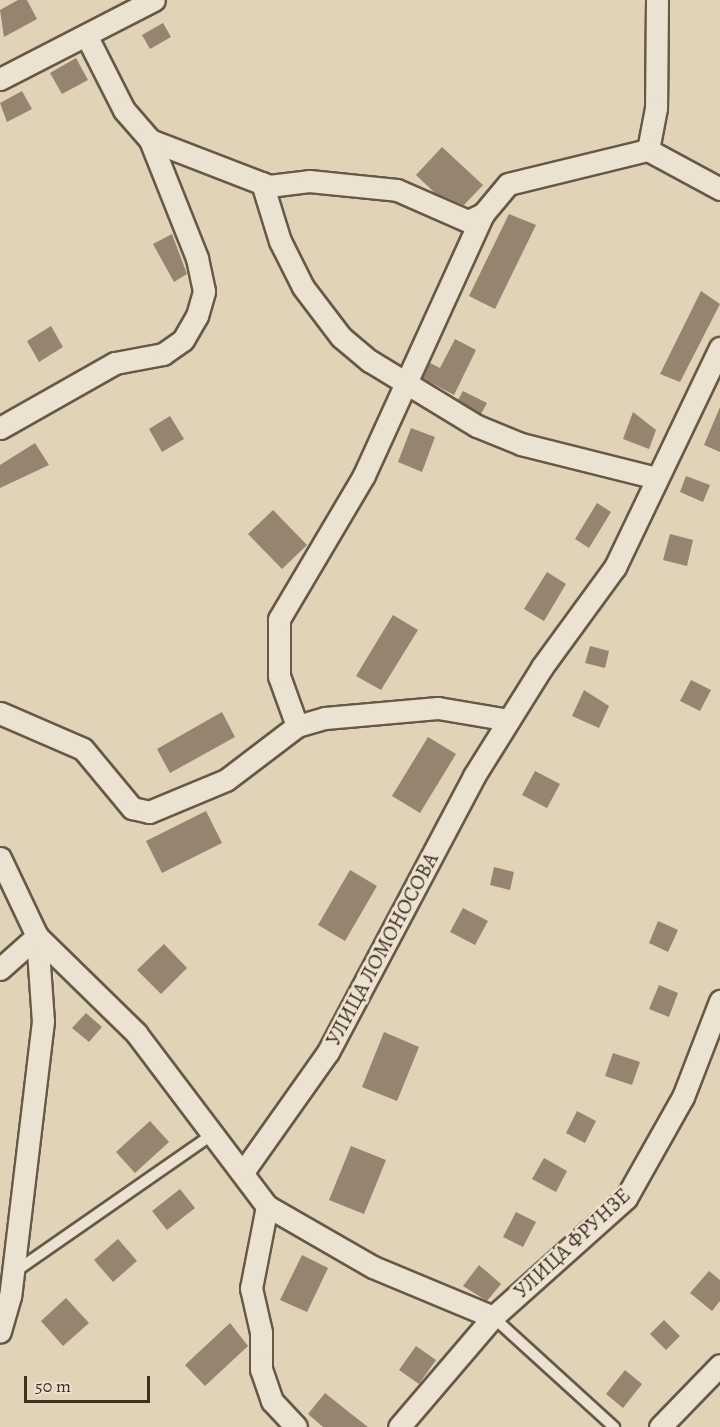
<!DOCTYPE html>
<html>
<head>
<meta charset="utf-8">
<style>
  body { margin:0 }
  #map { position:relative; width:720px; height:1427px; overflow:hidden; background:#e1d3b8; font-family:Alegreya,serif }
  div>[style] { position:absolute }
  .building>* { inset:0; background:#948470 }
  .roads { filter:drop-shadow(2px 0 #685847) drop-shadow(-2px 0 #685847) drop-shadow(0 2px #685847) drop-shadow(0 -2px #685847) }
  .lane>* { height:10px; margin:-5px; padding:0 5px; transform-origin:5px; border-radius:5px; background:#ece2d1 }
  .street>* { height:21px; margin:-10.5px; padding:0 10.5px; transform-origin:10.5px; border-radius:10.5px; background:#ece2d1 }
  span { translate:-50% -50%; white-space:nowrap; text-align:center; line-height:1.15; -webkit-text-stroke:5px #ece2d1; paint-order:stroke }
  .street-label { font-size:21px; color:#402f21 }
  .scale { position:absolute; left:24px; top:1376px; width:126px; height:27px; box-sizing:border-box; border:3px solid #402f21; border-top:0; padding-left:8px; font-size:18px; line-height:21px; white-space:nowrap; color:#402f21; -webkit-text-stroke:4px #ece2d1; paint-order:stroke }
</style>
</head>
<body>
<div id="map">
  <div class="building">
    <div style="clip-path:polygon(18px 0,27px 0,37px 19px,4px 37px,0 10px)"></div>
    <div style="clip-path:polygon(163px 23px,171px 37px,150px 49px,142px 35px)"></div>
    <div style="clip-path:polygon(76px 58px,88px 80px,62px 94px,50px 73px)"></div>
    <div style="clip-path:polygon(22px 91px,32px 109px,7px 122px,0 103px)"></div>
    <div style="clip-path:polygon(442px 147px,483px 185px,464px 205px,435px 193px,416px 175px)"></div>
    <div style="clip-path:polygon(509px 214px,536px 225px,495px 309px,469px 296px)"></div>
    <div style="clip-path:polygon(172px 234px,187px 274px,174px 282px,153px 244px)"></div>
    <div style="clip-path:polygon(701px 291px,720px 304px,680px 382px,660px 374px)"></div>
    <div style="clip-path:polygon(51px 326px,63px 347px,39px 362px,27px 341px)"></div>
    <div style="clip-path:polygon(455px 339px,476px 350px,454px 395px,422px 378px,430px 363px,440px 368px)"></div>
    <div style="clip-path:polygon(463px 391px,487px 403px,481px 414px,458px 400px)"></div>
    <div style="clip-path:polygon(720px 407px,720px 452px,704px 445px)"></div>
    <div style="clip-path:polygon(633px 412px,656px 430px,649px 449px,623px 439px)"></div>
    <div style="clip-path:polygon(170px 416px,184px 439px,162px 452px,149px 429px)"></div>
    <div style="clip-path:polygon(411px 428px,435px 437px,422px 472px,398px 462px)"></div>
    <div style="clip-path:polygon(35px 443px,49px 465px,0 488px,0 465px)"></div>
    <div style="clip-path:polygon(686px 476px,710px 485px,703px 502px,680px 492px)"></div>
    <div style="clip-path:polygon(597px 503px,611px 512px,589px 548px,575px 539px)"></div>
    <div style="clip-path:polygon(273px 510px,307px 545px,282px 569px,248px 534px)"></div>
    <div style="clip-path:polygon(670px 534px,693px 540px,687px 566px,663px 560px)"></div>
    <div style="clip-path:polygon(547px 572px,566px 584px,544px 621px,524px 609px)"></div>
    <div style="clip-path:polygon(393px 615px,418px 630px,381px 690px,356px 676px)"></div>
    <div style="clip-path:polygon(590px 646px,609px 651px,605px 668px,585px 663px)"></div>
    <div style="clip-path:polygon(691px 680px,711px 690px,700px 711px,680px 701px)"></div>
    <div style="clip-path:polygon(584px 690px,609px 706px,599px 728px,572px 716px)"></div>
    <div style="clip-path:polygon(222px 712px,235px 737px,170px 773px,157px 749px)"></div>
    <div style="clip-path:polygon(428px 737px,456px 754px,420px 813px,392px 796px)"></div>
    <div style="clip-path:polygon(535px 771px,560px 784px,547px 808px,522px 795px)"></div>
    <div style="clip-path:polygon(206px 811px,222px 843px,162px 873px,146px 841px)"></div>
    <div style="clip-path:polygon(494px 867px,514px 872px,510px 890px,490px 885px)"></div>
    <div style="clip-path:polygon(350px 870px,377px 886px,345px 941px,318px 925px)"></div>
    <div style="clip-path:polygon(463px 908px,488px 921px,475px 945px,450px 932px)"></div>
    <div style="clip-path:polygon(658px 921px,678px 930px,668px 952px,649px 943px)"></div>
    <div style="clip-path:polygon(164px 944px,187px 968px,161px 994px,137px 970px)"></div>
    <div style="clip-path:polygon(659px 985px,678px 993px,669px 1017px,649px 1009px)"></div>
    <div style="clip-path:polygon(86px 1013px,102px 1027px,89px 1042px,72px 1028px)"></div>
    <div style="clip-path:polygon(384px 1032px,419px 1047px,397px 1101px,362px 1087px)"></div>
    <div style="clip-path:polygon(613px 1053px,640px 1062px,632px 1085px,605px 1076px)"></div>
    <div style="clip-path:polygon(577px 1111px,596px 1121px,585px 1143px,566px 1133px)"></div>
    <div style="clip-path:polygon(150px 1121px,169px 1142px,135px 1173px,116px 1152px)"></div>
    <div style="clip-path:polygon(351px 1146px,386px 1160px,364px 1214px,329px 1200px)"></div>
    <div style="clip-path:polygon(544px 1158px,567px 1171px,556px 1192px,532px 1179px)"></div>
    <div style="clip-path:polygon(180px 1189px,195px 1208px,167px 1230px,152px 1211px)"></div>
    <div style="clip-path:polygon(516px 1212px,536px 1222px,523px 1247px,503px 1237px)"></div>
    <div style="clip-path:polygon(118px 1239px,137px 1261px,113px 1282px,94px 1260px)"></div>
    <div style="clip-path:polygon(302px 1255px,328px 1268px,307px 1312px,280px 1300px)"></div>
    <div style="clip-path:polygon(479px 1265px,501px 1284px,487px 1301px,463px 1286px)"></div>
    <div style="clip-path:polygon(709px 1271px,720px 1280px,720px 1301px,712px 1311px,690px 1293px)"></div>
    <div style="clip-path:polygon(66px 1298px,89px 1323px,63px 1346px,41px 1321px)"></div>
    <div style="clip-path:polygon(664px 1320px,680px 1336px,666px 1350px,650px 1334px)"></div>
    <div style="clip-path:polygon(230px 1323px,248px 1346px,205px 1386px,185px 1365px)"></div>
    <div style="clip-path:polygon(416px 1346px,436px 1360px,419px 1384px,399px 1370px)"></div>
    <div style="clip-path:polygon(625px 1370px,642px 1384px,623px 1408px,606px 1394px)"></div>
    <div style="clip-path:polygon(325px 1393px,350px 1413px,368px 1427px,323px 1427px,308px 1414px)"></div>
  </div>
  <div class="roads">
    <div class="lane">
      <div style="left:13px;top:1273px;width:244px;rotate:-34.8deg"></div>
      <div style="left:493px;top:1317px;width:164px;rotate:42.3deg"></div>
    </div>
    <div class="street">
      <div style="left:657px;top:0;width:108px;rotate:90.5deg"></div>
      <div style="left:656px;top:108px;width:43px;rotate:100.8deg"></div>
      <div style="left:648px;top:150px;width:82px;rotate:28.4deg"></div>
      <div style="left:86px;top:35px;width:84px;rotate:63.1deg"></div>
      <div style="left:124px;top:110px;width:40px;rotate:49deg"></div>
      <div style="left:150px;top:140px;width:128px;rotate:21.1deg"></div>
      <div style="left:269px;top:186px;width:40px;rotate:-7.1deg"></div>
      <div style="left:309px;top:181px;width:88px;rotate:5.8deg"></div>
      <div style="left:397px;top:190px;width:77px;rotate:23.6deg"></div>
      <div style="left:468px;top:221px;width:17px;rotate:-25deg"></div>
      <div style="left:483px;top:214px;width:39px;rotate:-50deg"></div>
      <div style="left:508px;top:184px;width:144px;rotate:-13.7deg"></div>
      <div style="left:0;top:79px;width:173px;rotate:-27.2deg"></div>
      <div style="left:262px;top:183px;width:61px;rotate:72.8deg"></div>
      <div style="left:280px;top:241px;width:51px;rotate:63.4deg"></div>
      <div style="left:303px;top:287px;width:63px;rotate:52.8deg"></div>
      <div style="left:341px;top:337px;width:38px;rotate:40deg"></div>
      <div style="left:370px;top:361px;width:125px;rotate:31.3deg"></div>
      <div style="left:477px;top:426px;width:48px;rotate:22.2deg"></div>
      <div style="left:521px;top:444px;width:139px;rotate:14.1deg"></div>
      <div style="left:0;top:428px;width:132px;rotate:-29.5deg"></div>
      <div style="left:115px;top:363px;width:49px;rotate:-10.6deg"></div>
      <div style="left:163px;top:354px;width:24px;rotate:-35deg"></div>
      <div style="left:183px;top:340px;width:28px;rotate:-60deg"></div>
      <div style="left:197px;top:316px;width:26px;rotate:-74deg"></div>
      <div style="left:204px;top:291px;width:34px;rotate:-102deg"></div>
      <div style="left:197px;top:258px;width:127px;rotate:-111.7deg"></div>
      <div style="left:0;top:713px;width:90px;rotate:23.4deg"></div>
      <div style="left:83px;top:749px;width:77px;rotate:50.3deg"></div>
      <div style="left:132px;top:808px;width:17px;rotate:13deg"></div>
      <div style="left:149px;top:812px;width:83px;rotate:-22.6deg"></div>
      <div style="left:226px;top:780px;width:89px;rotate:-37.3deg"></div>
      <div style="left:297px;top:726px;width:29px;rotate:-16deg"></div>
      <div style="left:325px;top:718px;width:113px;rotate:-5.1deg"></div>
      <div style="left:438px;top:708px;width:72px;rotate:9.6deg"></div>
      <div style="left:297px;top:726px;width:53px;rotate:-109.8deg"></div>
      <div style="left:279px;top:676px;width:57px;rotate:-90deg"></div>
      <div style="left:279px;top:619px;width:167px;rotate:-59.4deg"></div>
      <div style="left:364px;top:475px;width:287px;rotate:-65.5deg"></div>
      <div style="left:0;top:858px;width:86px;rotate:64.6deg"></div>
      <div style="left:37px;top:936px;width:85px;rotate:86deg"></div>
      <div style="left:43px;top:1021px;width:277px;rotate:96.8deg"></div>
      <div style="left:10px;top:1296px;width:37px;rotate:106deg"></div>
      <div style="left:0;top:969px;width:50px;rotate:-41.7deg"></div>
      <div style="left:37px;top:936px;width:139px;rotate:44.4deg"></div>
      <div style="left:136px;top:1033px;width:217px;rotate:52.9deg"></div>
      <div style="left:267px;top:1206px;width:84px;rotate:101deg"></div>
      <div style="left:251px;top:1288px;width:45px;rotate:77.2deg"></div>
      <div style="left:261px;top:1332px;width:37px;rotate:90deg"></div>
      <div style="left:261px;top:1369px;width:34px;rotate:71deg"></div>
      <div style="left:272px;top:1401px;width:35px;rotate:47deg"></div>
      <div style="left:243px;top:1172px;width:147px;rotate:-54.7deg"></div>
      <div style="left:328px;top:1052px;width:312px;rotate:-62.1deg"></div>
      <div style="left:474px;top:776px;width:128px;rotate:-58deg"></div>
      <div style="left:542px;top:667px;width:124px;rotate:-53.9deg"></div>
      <div style="left:615px;top:567px;width:243px;rotate:-64.4deg"></div>
      <div style="left:267px;top:1206px;width:122px;rotate:29.9deg"></div>
      <div style="left:373px;top:1267px;width:130px;rotate:22.6deg"></div>
      <div style="left:399px;top:1427px;width:145px;rotate:-49.5deg"></div>
      <div style="left:493px;top:1317px;width:178px;rotate:-41.8deg"></div>
      <div style="left:626px;top:1198px;width:116px;rotate:-60.6deg"></div>
      <div style="left:683px;top:1097px;width:103px;rotate:-68.9deg"></div>
      <div style="left:660px;top:1427px;width:86px;rotate:-45.9deg"></div>
    </div>
  </div>
  <div class="street-label">
    <span style="left:382px;top:949px;rotate:-62deg">УЛИЦА ЛОМОНОСОВА</span>
    <span style="left:572px;top:1243px;rotate:-43deg">УЛИЦА ФРУНЗЕ</span>
  </div>
  <div class="scale">50 m</div>
</div>
</body>
</html>
